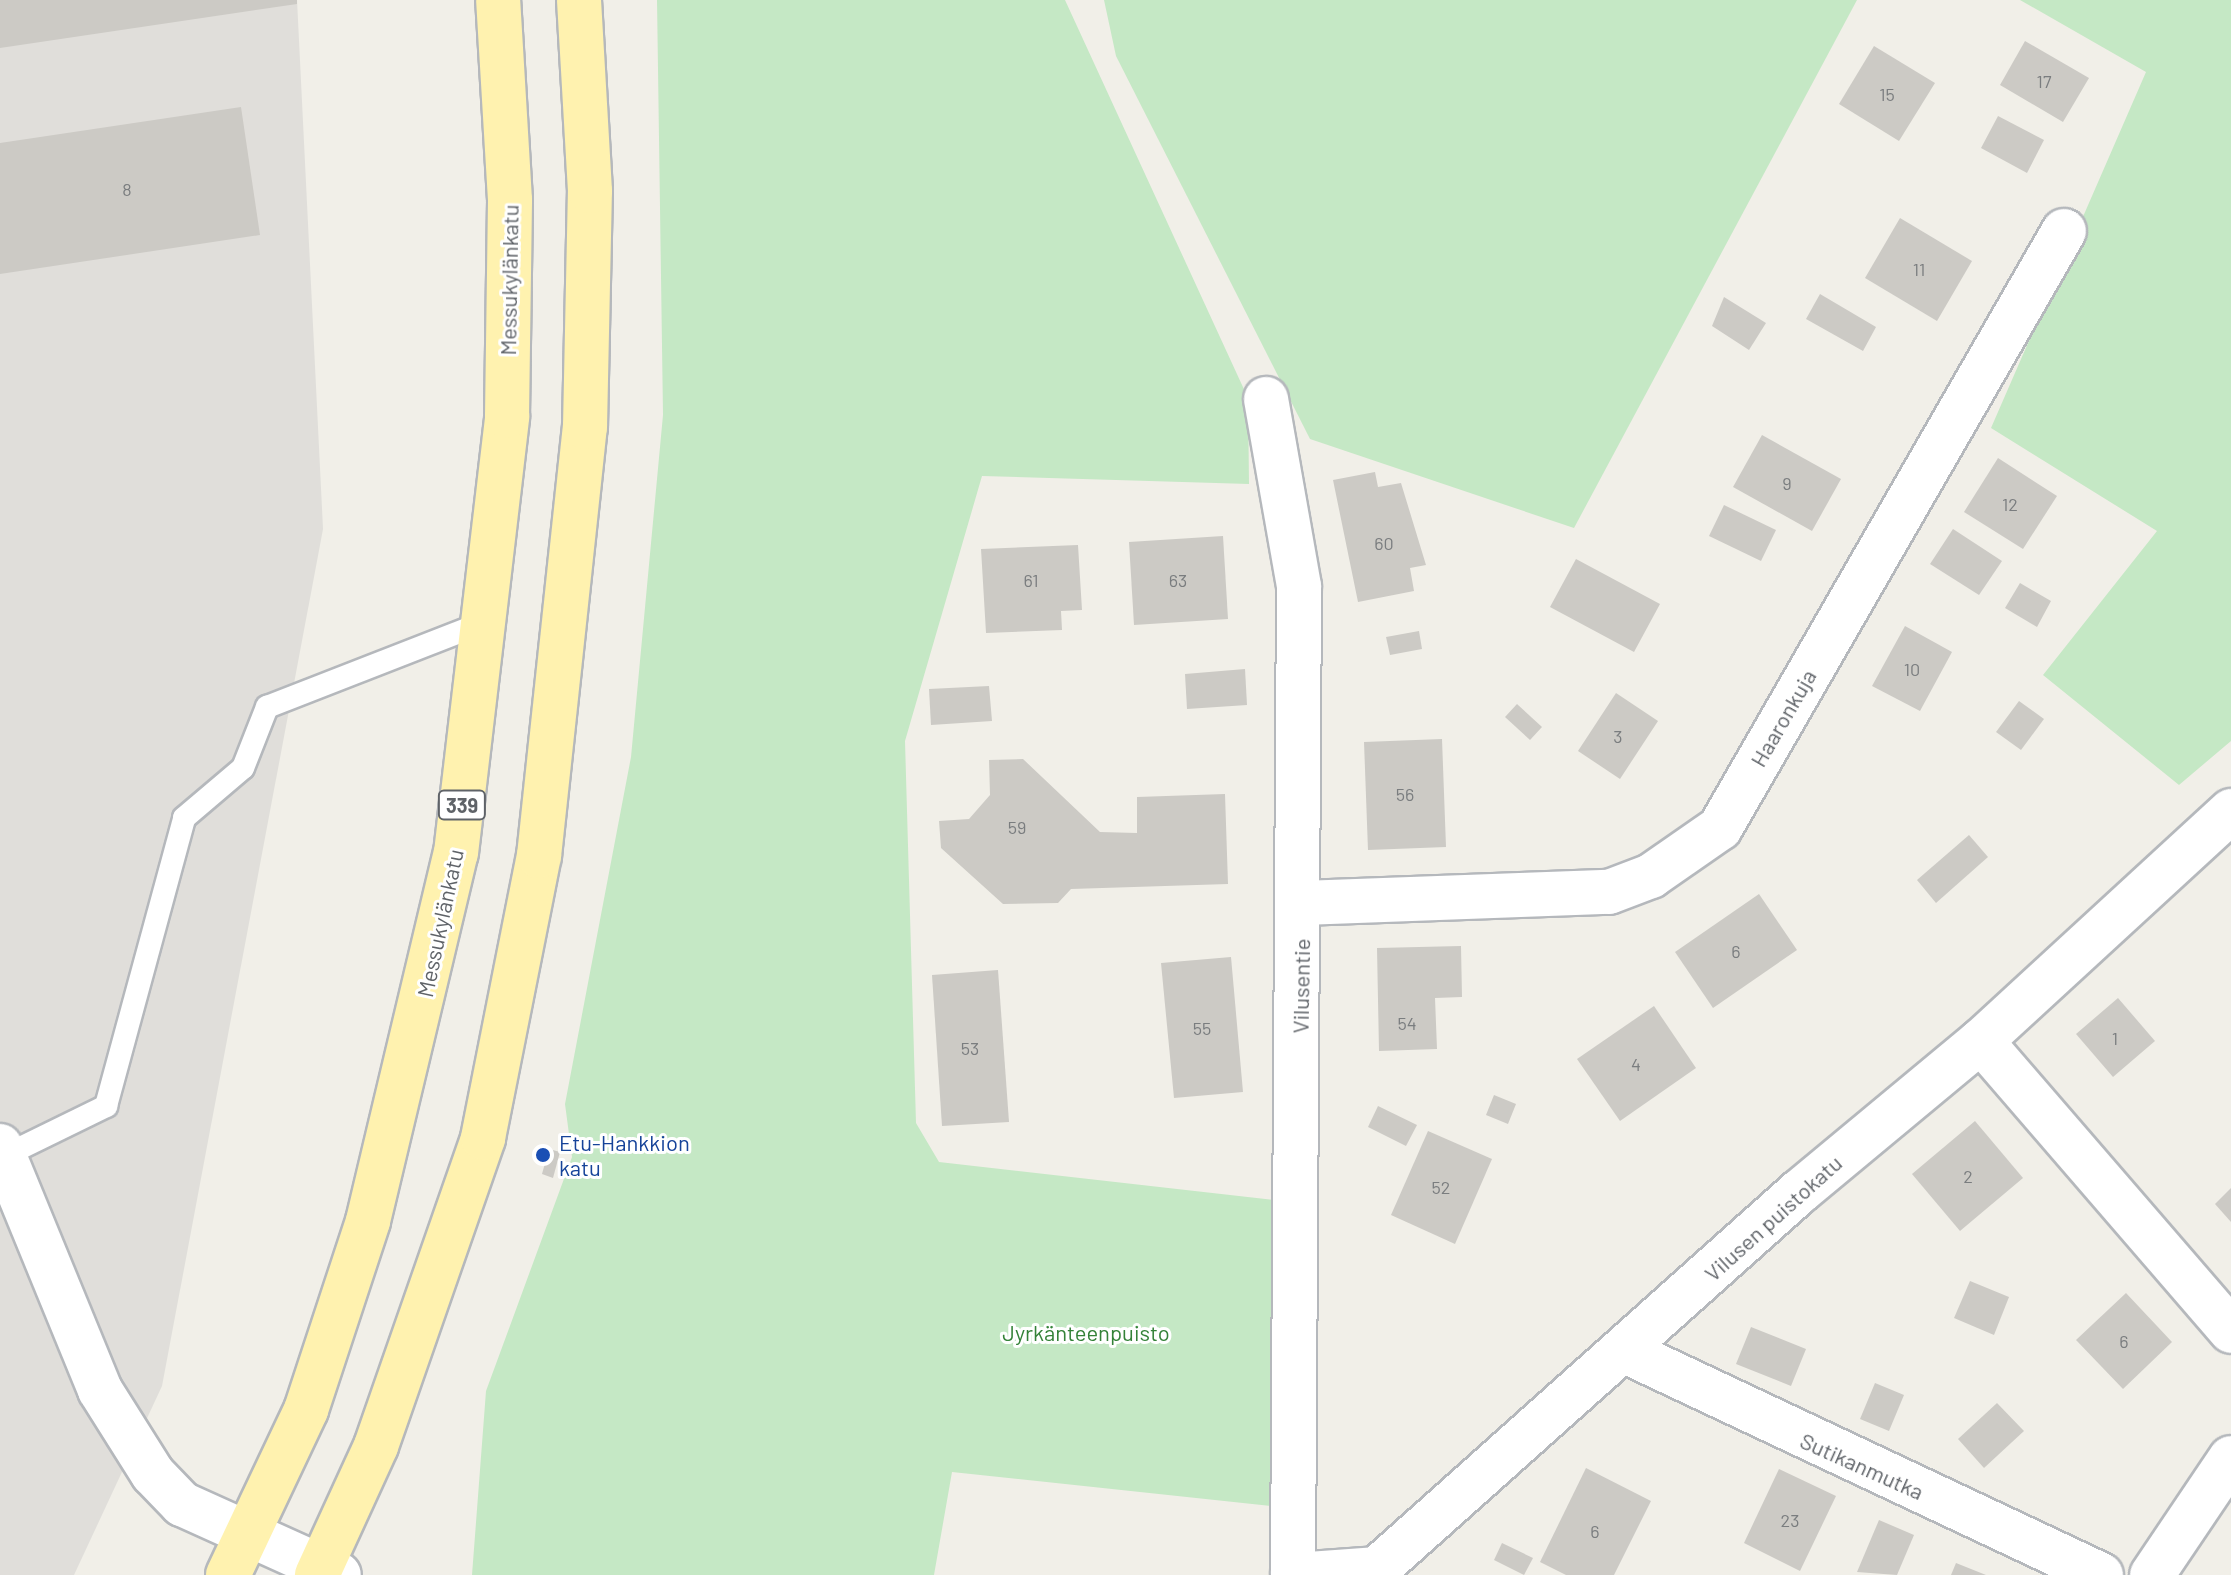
<!DOCTYPE html>
<html>
<head>
<meta charset="utf-8">
<style>
  body { margin:0 }
  #map { position:relative; width:2231px; height:1575px; overflow:hidden; background:#f1efe8; font-family:Barlow,sans-serif }
  div>[style] { position:absolute }
  .industrial>* { inset:0; background:#e0deda }
  .green>* { inset:0; background:#c5e8c5 }
  .building>* { inset:0; background:#cccac5 }
  .roads { filter:drop-shadow(2px 0 #b5b8bc) drop-shadow(-2px 0 #b5b8bc) drop-shadow(0 2px #b5b8bc) drop-shadow(0 -2px #b5b8bc) }
  .service>* { height:22px; margin:-11px; padding:0 11px; transform-origin:11px; border-radius:11px; background:#fff }
  .minor>* { height:44px; margin:-22px; padding:0 22px; transform-origin:22px; border-radius:22px; background:#fff }
  .primary>* { height:44px; margin:-22px; padding:0 22px; transform-origin:22px; border-radius:22px; background:#fff2af }
  .dots>* { width:22px; height:22px; translate:-50% -50%; box-sizing:border-box; border:4px solid #fff; border-radius:50% }
  span { translate:-50% -50%; white-space:nowrap; text-align:center; line-height:1.15; -webkit-text-stroke:6px #fff; paint-order:stroke }
  .number-label { font-size:18px; color:#7a7d7f }
  .number-label span { -webkit-text-stroke-width:0 }
  .shield-label span { padding:2px 6px; background:#fff; border:2px solid; border-radius:6px; -webkit-text-stroke-width:0 }
  .shield-label { font-size:20px; color:#5f6368; font-weight:700 }
  .street-label { font-size:22px; color:#5f6368 }
  .transit-label { font-size:22px; color:#164399 }
  .left { translate:0 -50%; text-align:left }
  .park-label { font-size:22px; color:#348238 }
</style>
</head>
<body>
<div id="map">
  <div class="industrial">
    <div style="clip-path:polygon(0 0,297px 0,323px 529px,162px 1386px,74px 1575px,0 1575px)"></div>
  </div>
  <div class="green">
    <div style="clip-path:polygon(657px 0,1065px 0,1248px 398px,1249px 484px,982px 476px,905px 741px,916px 1123px,939px 1162px,1282px 1201px,1271px 1506px,952px 1472px,934px 1575px,472px 1575px,486px 1391px,572px 1157px,565px 1104px,631px 757px,663px 415px)"></div>
    <div style="clip-path:polygon(1104px 0,1857px 0,1574px 528px,1310px 439px,1116px 56px)"></div>
    <div style="clip-path:polygon(2020px 0,2231px 0,2231px 741px,2179px 785px,2043px 675px,2157px 531px,1991px 428px,2146px 72px)"></div>
  </div>
  <div class="building">
    <div style="clip-path:polygon(0 0,297px 0,297px 4px,0 48px)"></div>
    <div style="clip-path:polygon(2025px 41px,2089px 78px,2063px 122px,2000px 85px)"></div>
    <div style="clip-path:polygon(1874px 46px,1935px 83px,1899px 141px,1839px 104px)"></div>
    <div style="clip-path:polygon(241px 107px,260px 235px,0 274px,0 143px)"></div>
    <div style="clip-path:polygon(1998px 116px,2044px 140px,2027px 173px,1981px 148px)"></div>
    <div style="clip-path:polygon(1900px 218px,1972px 261px,1937px 321px,1865px 278px)"></div>
    <div style="clip-path:polygon(1820px 294px,1876px 327px,1863px 351px,1806px 319px)"></div>
    <div style="clip-path:polygon(1724px 297px,1766px 323px,1749px 350px,1712px 326px)"></div>
    <div style="clip-path:polygon(1762px 435px,1841px 479px,1812px 531px,1733px 487px)"></div>
    <div style="clip-path:polygon(1998px 458px,2057px 496px,2023px 549px,1964px 512px)"></div>
    <div style="clip-path:polygon(1375px 472px,1378px 487px,1401px 483px,1426px 565px,1410px 568px,1414px 591px,1358px 602px,1333px 480px)"></div>
    <div style="clip-path:polygon(1724px 505px,1776px 530px,1761px 561px,1709px 536px)"></div>
    <div style="clip-path:polygon(1953px 529px,2002px 561px,1979px 595px,1930px 564px)"></div>
    <div style="clip-path:polygon(1223px 536px,1228px 619px,1134px 625px,1129px 542px)"></div>
    <div style="clip-path:polygon(1078px 545px,1082px 610px,1061px 611px,1062px 630px,986px 633px,981px 549px)"></div>
    <div style="clip-path:polygon(1576px 559px,1660px 604px,1634px 652px,1550px 607px)"></div>
    <div style="clip-path:polygon(2020px 583px,2051px 601px,2037px 627px,2005px 608px)"></div>
    <div style="clip-path:polygon(1905px 626px,1952px 652px,1920px 711px,1872px 686px)"></div>
    <div style="clip-path:polygon(1419px 631px,1422px 649px,1390px 655px,1386px 637px)"></div>
    <div style="clip-path:polygon(1245px 669px,1247px 705px,1187px 709px,1185px 674px)"></div>
    <div style="clip-path:polygon(989px 686px,992px 721px,931px 725px,929px 689px)"></div>
    <div style="clip-path:polygon(1616px 693px,1658px 721px,1620px 779px,1578px 751px)"></div>
    <div style="clip-path:polygon(2019px 701px,2044px 719px,2021px 750px,1996px 732px)"></div>
    <div style="clip-path:polygon(1517px 704px,1542px 727px,1530px 740px,1505px 717px)"></div>
    <div style="clip-path:polygon(1442px 739px,1446px 847px,1368px 850px,1364px 742px)"></div>
    <div style="clip-path:polygon(1023px 759px,1100px 832px,1137px 833px,1137px 797px,1225px 794px,1228px 884px,1071px 889px,1058px 903px,1003px 904px,941px 848px,939px 821px,969px 819px,990px 795px,989px 760px)"></div>
    <div style="clip-path:polygon(1969px 835px,1988px 857px,1936px 903px,1917px 880px)"></div>
    <div style="clip-path:polygon(1759px 894px,1797px 950px,1713px 1008px,1675px 952px)"></div>
    <div style="clip-path:polygon(1461px 946px,1462px 997px,1435px 998px,1437px 1049px,1379px 1051px,1377px 948px)"></div>
    <div style="clip-path:polygon(1231px 957px,1243px 1092px,1174px 1098px,1161px 963px)"></div>
    <div style="clip-path:polygon(998px 970px,1009px 1122px,942px 1126px,932px 975px)"></div>
    <div style="clip-path:polygon(2118px 998px,2155px 1041px,2113px 1077px,2076px 1034px)"></div>
    <div style="clip-path:polygon(1654px 1006px,1696px 1068px,1620px 1121px,1577px 1059px)"></div>
    <div style="clip-path:polygon(1494px 1095px,1516px 1104px,1508px 1124px,1486px 1115px)"></div>
    <div style="clip-path:polygon(1378px 1106px,1417px 1125px,1406px 1146px,1368px 1127px)"></div>
    <div style="clip-path:polygon(1975px 1121px,2023px 1178px,1960px 1231px,1912px 1174px)"></div>
    <div style="clip-path:polygon(1428px 1131px,1492px 1159px,1455px 1244px,1391px 1215px)"></div>
    <div style="clip-path:polygon(549px 1149px,560px 1152px,553px 1178px,542px 1174px)"></div>
    <div style="clip-path:polygon(2231px 1188px,2231px 1222px,2215px 1204px)"></div>
    <div style="clip-path:polygon(1970px 1281px,2009px 1297px,1994px 1335px,1954px 1318px)"></div>
    <div style="clip-path:polygon(2126px 1293px,2172px 1342px,2123px 1389px,2076px 1340px)"></div>
    <div style="clip-path:polygon(1751px 1327px,1806px 1349px,1791px 1386px,1736px 1364px)"></div>
    <div style="clip-path:polygon(1875px 1383px,1904px 1395px,1889px 1431px,1860px 1419px)"></div>
    <div style="clip-path:polygon(1997px 1403px,2024px 1431px,1984px 1468px,1958px 1439px)"></div>
    <div style="clip-path:polygon(1586px 1468px,1651px 1501px,1614px 1575px,1566px 1575px,1540px 1562px)"></div>
    <div style="clip-path:polygon(1779px 1469px,1836px 1496px,1800px 1571px,1744px 1543px)"></div>
    <div style="clip-path:polygon(1879px 1520px,1914px 1535px,1897px 1575px,1857px 1572px)"></div>
    <div style="clip-path:polygon(1502px 1543px,1533px 1558px,1524px 1575px,1494px 1560px)"></div>
    <div style="clip-path:polygon(1956px 1563px,1986px 1575px,1951px 1575px)"></div>
  </div>
  <div class="roads">
    <div class="service">
      <div style="left:4px;top:1156px;width:114px;rotate:-26.1deg"></div>
      <div style="left:106px;top:1106px;width:298px;rotate:-74.8deg"></div>
      <div style="left:184px;top:818px;width:77px;rotate:-40.3deg"></div>
      <div style="left:243px;top:768px;width:66px;rotate:-68.5deg"></div>
      <div style="left:267px;top:707px;width:234px;rotate:-21.3deg"></div>
    </div>
    <div class="minor">
      <div style="left:1266px;top:399px;width:190px;rotate:80deg"></div>
      <div style="left:1299px;top:586px;width:989px;rotate:90.35deg"></div>
      <div style="left:1302px;top:903px;width:307px;rotate:-2.1deg"></div>
      <div style="left:1609px;top:892px;width:45px;rotate:-20.9deg"></div>
      <div style="left:1651px;top:876px;width:84px;rotate:-34.8deg"></div>
      <div style="left:1720px;top:828px;width:689px;rotate:-60.05deg"></div>
      <div style="left:1981px;top:1041px;width:383px;rotate:49.2deg"></div>
      <div style="left:0;top:1146px;width:264px;rotate:67.7deg"></div>
      <div style="left:100px;top:1390px;width:99px;rotate:57.8deg"></div>
      <div style="left:153px;top:1474px;width:42px;rotate:46deg"></div>
      <div style="left:182px;top:1504px;width:172px;rotate:24.3deg"></div>
      <div style="left:1625px;top:1351px;width:526px;rotate:25.2deg"></div>
      <div style="left:1293px;top:1575px;width:84px;rotate:-4.1deg"></div>
      <div style="left:1377px;top:1569px;width:566px;rotate:-41.78deg"></div>
      <div style="left:1799px;top:1192px;width:236px;rotate:-39.7deg"></div>
      <div style="left:1981px;top:1041px;width:340px;rotate:-42.6deg"></div>
      <div style="left:2152px;top:1575px;width:141px;rotate:-56deg"></div>
    </div>
    <div class="primary">
      <div style="left:228px;top:1575px;width:183px;rotate:-64.7deg"></div>
      <div style="left:306px;top:1410px;width:199px;rotate:-71.8deg"></div>
      <div style="left:368px;top:1221px;width:378px;rotate:-76.6deg"></div>
      <div style="left:456px;top:853px;width:440px;rotate:-83.3deg"></div>
      <div style="left:507px;top:416px;width:216px;rotate:-89.2deg"></div>
      <div style="left:510px;top:200px;width:200px;rotate:-93.4deg"></div>
      <div style="left:317px;top:1575px;width:142px;rotate:-65.4deg"></div>
      <div style="left:376px;top:1446px;width:326px;rotate:-70.8deg"></div>
      <div style="left:483px;top:1138px;width:288px;rotate:-78.8deg"></div>
      <div style="left:539px;top:856px;width:431px;rotate:-83.9deg"></div>
      <div style="left:585px;top:427px;width:236px;rotate:-88.8deg"></div>
      <div style="left:590px;top:191px;width:191px;rotate:-93.3deg"></div>
    </div>
  </div>
  <div class="dots">
    <div style="left:543px;top:1155px;background:#1a4fb4"></div>
  </div>
  <div class="number-label">
    <span style="left:2044px;top:81px">17</span>
    <span style="left:1887px;top:94px">15</span>
    <span style="left:127px;top:189px">8</span>
    <span style="left:1919px;top:269px">11</span>
    <span style="left:1787px;top:483px">9</span>
    <span style="left:2010px;top:504px">12</span>
    <span style="left:1384px;top:543px">60</span>
    <span style="left:1031px;top:580px">61</span>
    <span style="left:1178px;top:580px">63</span>
    <span style="left:1912px;top:669px">10</span>
    <span style="left:1618px;top:736px">3</span>
    <span style="left:1405px;top:794px">56</span>
    <span style="left:1017px;top:827px">59</span>
    <span style="left:1736px;top:951px">6</span>
    <span style="left:1407px;top:1023px">54</span>
    <span style="left:1202px;top:1028px">55</span>
    <span style="left:2115px;top:1038px">1</span>
    <span style="left:970px;top:1048px">53</span>
    <span style="left:1636px;top:1064px">4</span>
    <span style="left:1968px;top:1176px">2</span>
    <span style="left:1441px;top:1187px">52</span>
    <span style="left:2124px;top:1341px">6</span>
    <span style="left:1790px;top:1520px">23</span>
    <span style="left:1595px;top:1531px">6</span>
  </div>
  <div class="shield-label">
    <span style="left:462px;top:805px">339</span>
  </div>
  <div class="street-label">
    <span style="left:509px;top:280px;rotate:-89deg">Messukylänkatu</span>
    <span style="left:1783px;top:718px;rotate:-60deg">Haaronkuja</span>
    <span style="left:440px;top:923px;rotate:-78deg">Messukylänkatu</span>
    <span style="left:1301px;top:986px;rotate:-89deg">Vilusentie</span>
    <span style="left:1773px;top:1218px;rotate:-42deg">Vilusen puistokatu</span>
    <span style="left:1862px;top:1466px;rotate:24deg">Sutikanmutka</span>
  </div>
  <div class="transit-label">
    <span class="left" style="left:559px;top:1155px">Etu-Hankkion<br>katu</span>
  </div>
  <div class="park-label">
    <span style="left:1086px;top:1333px">Jyrkänteenpuisto</span>
  </div>
</div>
</body>
</html>
